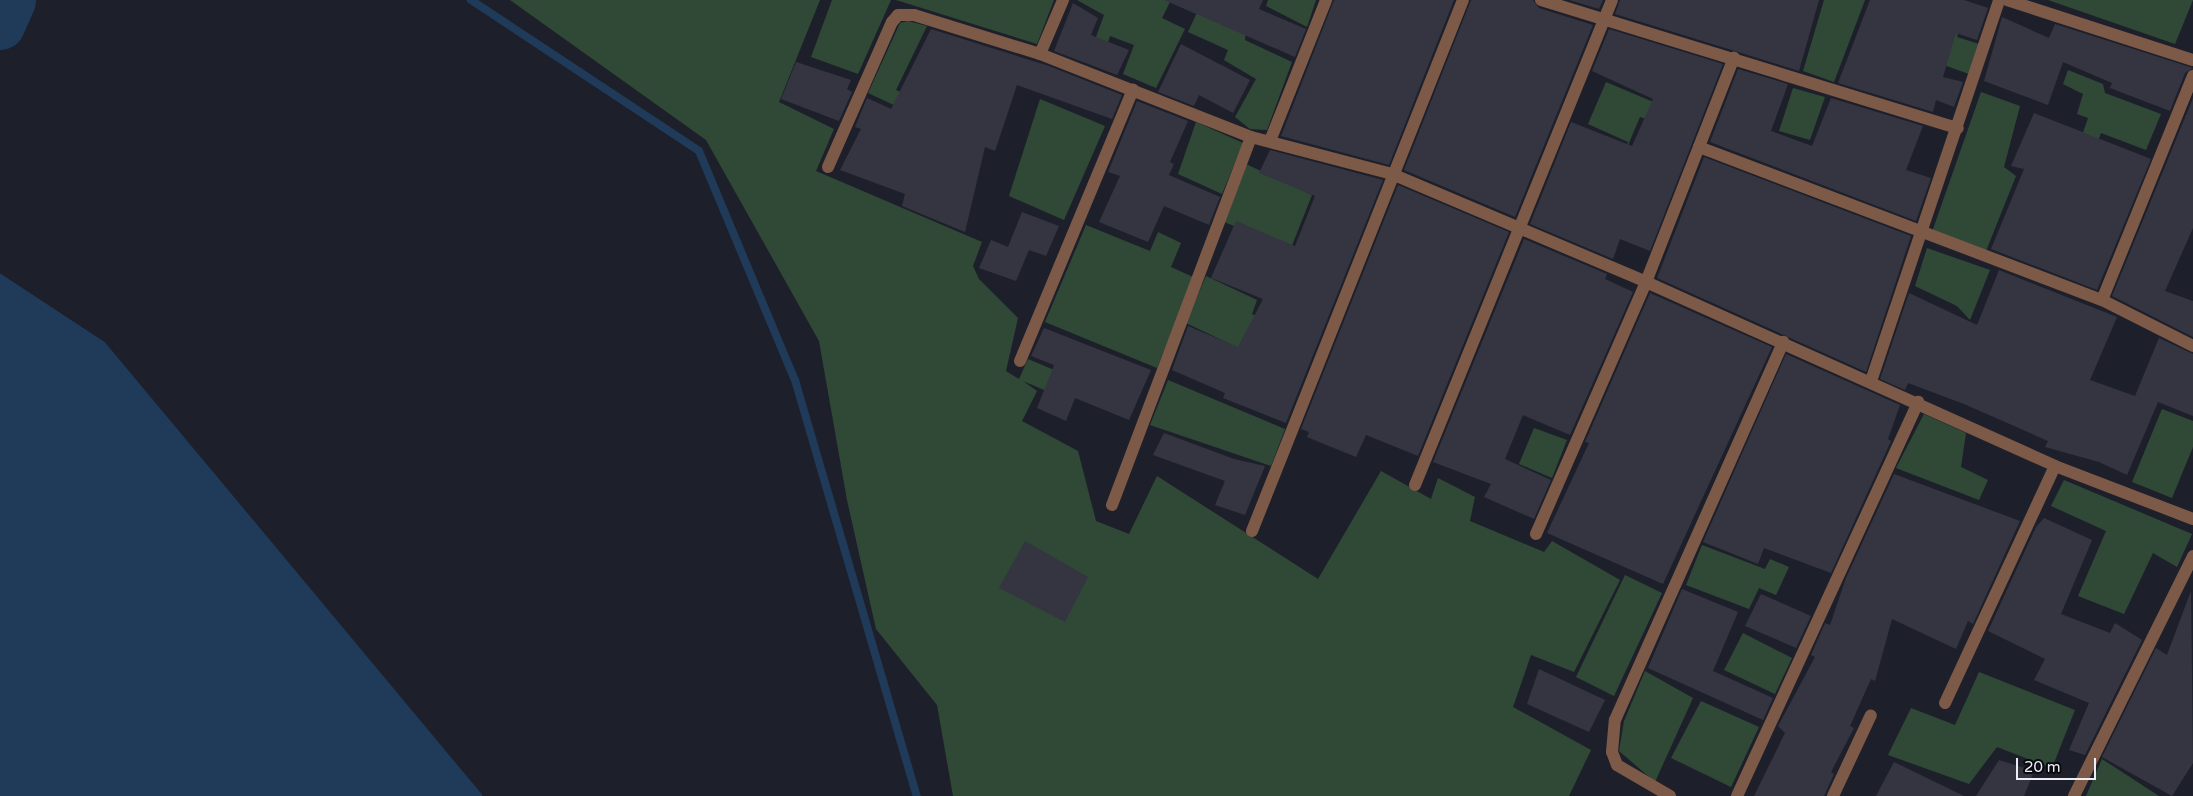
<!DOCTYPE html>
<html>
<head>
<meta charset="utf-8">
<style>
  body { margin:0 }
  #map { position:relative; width:2193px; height:796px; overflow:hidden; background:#1d202b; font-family:"Varela Round",sans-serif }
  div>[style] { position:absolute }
  .green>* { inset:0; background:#304936 }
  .water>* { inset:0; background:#203a59 }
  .stream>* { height:8px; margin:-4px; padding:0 4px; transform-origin:4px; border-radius:4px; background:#203a59 }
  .river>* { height:49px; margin:-24.5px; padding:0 24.5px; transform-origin:24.5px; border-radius:24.5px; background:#203a59 }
  .building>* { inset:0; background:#343541 }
  .minor>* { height:12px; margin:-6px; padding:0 6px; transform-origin:6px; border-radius:6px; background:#7d5947 }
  span { translate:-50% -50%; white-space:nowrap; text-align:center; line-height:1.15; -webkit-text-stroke:5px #090a0f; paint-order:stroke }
  .scale { position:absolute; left:2016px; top:758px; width:80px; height:22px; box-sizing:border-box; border:2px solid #ebeef5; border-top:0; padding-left:6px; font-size:15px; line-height:18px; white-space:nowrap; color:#ebeef5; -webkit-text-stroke:4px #090a0f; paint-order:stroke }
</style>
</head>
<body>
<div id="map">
  <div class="green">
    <div style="clip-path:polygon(510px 0,820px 0,779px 102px,834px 129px,816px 171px,982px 242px,973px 266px,979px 279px,1018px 318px,1006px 371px,1019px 379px,1028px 359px,1078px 380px,1044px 390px,1023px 381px,1037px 391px,1022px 421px,1078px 451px,1096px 521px,1129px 534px,1157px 476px,1318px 579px,1381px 471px,1431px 499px,1438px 478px,1475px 497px,1470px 521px,1544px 552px,1552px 541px,1620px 580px,1574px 672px,1531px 655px,1513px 707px,1591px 750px,1569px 796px,953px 796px,937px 705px,876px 629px,847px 500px,819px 341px,706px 140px)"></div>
    <div style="clip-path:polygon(832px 0,891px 0,858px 74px,811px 57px)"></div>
    <div style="clip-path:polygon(896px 0,1054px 0,1037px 44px)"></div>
    <div style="clip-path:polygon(1077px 0,1171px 0,1162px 18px,1185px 29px,1156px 88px,1123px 74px,1134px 45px,1110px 36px,1100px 68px,1088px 59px,1104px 15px)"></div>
    <div style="clip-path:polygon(1268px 0,1316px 0,1307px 27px,1266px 6px)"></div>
    <div style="clip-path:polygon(1824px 0,1865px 0,1834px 82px,1803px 71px)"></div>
    <div style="clip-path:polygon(2048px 0,2193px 0,2175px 44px)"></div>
    <div style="clip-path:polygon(1200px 6px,1246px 30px,1245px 40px,1292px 62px,1267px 130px,1250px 129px,1235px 117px,1256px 79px,1224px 60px,1228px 50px,1188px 32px)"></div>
    <div style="clip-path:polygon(908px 21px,927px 26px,896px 90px,917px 99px,911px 113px,868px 93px,900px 23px)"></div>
    <div style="clip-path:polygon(1934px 27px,1959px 31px,1957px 37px,1979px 44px,1969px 74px,1924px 58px)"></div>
    <div style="clip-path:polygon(2068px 70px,2103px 84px,2105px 93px,2161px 114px,2146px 150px,2101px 133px,2081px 186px,2071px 168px,2088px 118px,2077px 114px,2083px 94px,2063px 84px)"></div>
    <div style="clip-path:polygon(1606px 82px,1658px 104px,1652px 121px,1640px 117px,1608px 192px,1628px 142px,1588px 124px)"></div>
    <div style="clip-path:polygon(1793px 88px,1825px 97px,1810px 140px,1779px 131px)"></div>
    <div style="clip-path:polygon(1981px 92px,2020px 106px,2004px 167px,2016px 176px,1986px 251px,1932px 232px)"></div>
    <div style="clip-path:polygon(1040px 99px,1105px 126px,1064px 220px,1009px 196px)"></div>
    <div style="clip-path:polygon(1196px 122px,1243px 143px,1222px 194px,1178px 174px)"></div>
    <div style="clip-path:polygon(1246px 164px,1312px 195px,1291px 248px,1224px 222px)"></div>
    <div style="clip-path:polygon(1086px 225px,1150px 251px,1158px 232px,1181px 243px,1171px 267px,1193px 277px,1157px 368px,1045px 322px)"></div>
    <div style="clip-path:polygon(1927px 248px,1990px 270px,1970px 320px,1957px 306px,1915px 286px)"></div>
    <div style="clip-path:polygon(1206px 276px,1257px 300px,1252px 314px,1265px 320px,1251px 354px,1186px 323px)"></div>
    <div style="clip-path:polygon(1168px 380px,1285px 429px,1271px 466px,1150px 425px)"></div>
    <div style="clip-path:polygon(2162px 409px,2193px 421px,2193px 447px,2172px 498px,2132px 482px)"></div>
    <div style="clip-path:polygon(1924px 414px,1966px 433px,1961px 467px,1988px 480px,1979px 500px,1896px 468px)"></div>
    <div style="clip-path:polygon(1534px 428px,1567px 440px,1552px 478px,1519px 464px)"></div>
    <div style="clip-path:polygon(2064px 480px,2192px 534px,2177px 567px,2153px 553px,2124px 614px,2078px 596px,2106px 531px,2051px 506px)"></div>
    <div style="clip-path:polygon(1702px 545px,1765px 569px,1770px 559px,1789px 567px,1776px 595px,1759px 588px,1749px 609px,1686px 585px)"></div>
    <div style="clip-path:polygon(1625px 575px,1662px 593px,1614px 696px,1576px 677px)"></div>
    <div style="clip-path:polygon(1743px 633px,1792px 658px,1775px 694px,1724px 670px)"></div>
    <div style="clip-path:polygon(1645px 671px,1693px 698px,1655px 782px,1619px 751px,1624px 721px)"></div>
    <div style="clip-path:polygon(1979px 672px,2075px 710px,2052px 768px,1997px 747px,1969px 784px,1888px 755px,1911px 708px,1955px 725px)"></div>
    <div style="clip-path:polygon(1701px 701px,1759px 727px,1731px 787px,1671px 758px)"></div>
    <div style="clip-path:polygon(2102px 759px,2159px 796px,2086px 796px)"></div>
  </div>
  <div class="water">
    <div style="clip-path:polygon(0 278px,102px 345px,478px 796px,0 796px)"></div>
  </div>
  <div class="stream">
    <div style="left:471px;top:0;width:273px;rotate:33.5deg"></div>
    <div style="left:699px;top:151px;width:248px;rotate:67.3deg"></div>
    <div style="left:795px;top:380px;width:434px;rotate:73.7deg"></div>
    <div style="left:0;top:278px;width:122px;rotate:33.3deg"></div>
    <div style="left:102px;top:345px;width:587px;rotate:50.18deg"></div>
  </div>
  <div class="river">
    <div style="left:0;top:25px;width:27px;rotate:-66deg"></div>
  </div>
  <div class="building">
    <div style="clip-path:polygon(1164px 0,1263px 0,1259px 9px,1306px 29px,1295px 57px)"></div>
    <div style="clip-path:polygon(1334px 0,1454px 0,1389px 165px,1281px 136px)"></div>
    <div style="clip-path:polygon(1471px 0,1533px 0,1539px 8px,1593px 25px,1515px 217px,1404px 170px)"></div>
    <div style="clip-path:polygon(1569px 0,1603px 0,1599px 9px)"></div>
    <div style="clip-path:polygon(1620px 0,1819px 0,1799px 71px,1615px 14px)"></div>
    <div style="clip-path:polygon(1870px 0,1964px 0,1988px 8px,1977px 40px,1956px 33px,1943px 77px,1963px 82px,1954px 107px,1936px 100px,1933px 112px,1838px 83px)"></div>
    <div style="clip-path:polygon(1073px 3px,1098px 18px,1091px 35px,1129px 50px,1117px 75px,1054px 51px)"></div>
    <div style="clip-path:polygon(2002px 17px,2049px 38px,2055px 24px,2193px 68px,2185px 73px,2170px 111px,2110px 88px,2112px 83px,2063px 62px,2048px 105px,1984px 81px)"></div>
    <div style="clip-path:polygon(931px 29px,1049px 66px,1122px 95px,1112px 119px,1017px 85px,995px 151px,985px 147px,965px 232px,902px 206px,905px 194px,840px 170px,861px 129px,855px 127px,867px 98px,891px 109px)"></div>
    <div style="clip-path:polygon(1609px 29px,1723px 64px,1650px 251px,1620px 239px,1613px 259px,1530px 224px,1571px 122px,1632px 146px,1653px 99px,1592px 71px)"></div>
    <div style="clip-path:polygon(1181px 44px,1250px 80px,1233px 113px,1199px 95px,1194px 106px,1158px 92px)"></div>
    <div style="clip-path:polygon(796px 62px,851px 80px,847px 89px,852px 92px,839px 121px,781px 99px)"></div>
    <div style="clip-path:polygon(1738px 69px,1788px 84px,1771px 131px,1812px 146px,1831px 98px,1923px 126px,1906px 170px,1931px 178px,1916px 221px,1710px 142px)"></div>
    <div style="clip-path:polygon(2193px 98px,2193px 228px,2165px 291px,2193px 301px,2193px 337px,2112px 296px)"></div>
    <div style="clip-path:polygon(1137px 101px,1188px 121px,1170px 162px,1174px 164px,1169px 175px,1220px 197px,1209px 225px,1164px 206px,1148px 242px,1099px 222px,1120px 176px,1108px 172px)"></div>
    <div style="clip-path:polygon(2034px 113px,2151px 159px,2097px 290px,1991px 249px,2024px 169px,2011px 166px)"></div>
    <div style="clip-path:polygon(1270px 150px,1383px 180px,1286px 423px,1223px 398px,1225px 393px,1172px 370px,1188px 326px,1238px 347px,1263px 299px,1211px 278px,1236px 221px,1295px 246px,1315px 196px,1259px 173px)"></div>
    <div style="clip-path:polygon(1704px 157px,1911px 236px,1866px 372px,1657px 278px)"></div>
    <div style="clip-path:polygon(1398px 185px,1509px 232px,1418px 456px,1366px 435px,1356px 457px,1307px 437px,1309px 432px,1301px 429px)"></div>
    <div style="clip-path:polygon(1022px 212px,1059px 226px,1046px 256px,1029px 250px,1016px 281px,979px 268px,991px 240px,1008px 247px)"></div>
    <div style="clip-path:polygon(1524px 239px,1607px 274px,1605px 279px,1633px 292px,1570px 435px,1523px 415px,1505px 459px,1551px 480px,1534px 519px,1484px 497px,1491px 484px,1433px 462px)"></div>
    <div style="clip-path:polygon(1999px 270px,2117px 317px,2090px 380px,2135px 396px,2159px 338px,2193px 354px,2193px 416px,2158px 402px,2127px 475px,2099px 462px,2045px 447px,2048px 441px,1964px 404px,1908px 383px,1905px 390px,1880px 379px,1909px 293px,1977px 325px)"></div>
    <div style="clip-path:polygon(1650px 293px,1772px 347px,1663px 584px,1547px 533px,1589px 443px,1585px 442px)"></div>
    <div style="clip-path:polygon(1044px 328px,1151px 370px,1129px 420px,1075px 398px,1066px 421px,1037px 408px,1054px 365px,1031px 356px)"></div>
    <div style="clip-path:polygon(1786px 354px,1900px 405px,1888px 439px,1891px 441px,1831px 573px,1764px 548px,1758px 564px,1703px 542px)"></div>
    <div style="clip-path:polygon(1164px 433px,1234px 459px,1265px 466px,1245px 515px,1215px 505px,1225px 481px,1153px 455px)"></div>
    <div style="clip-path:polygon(1894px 474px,2020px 521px,1973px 624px,1968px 621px,1956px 649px,1892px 619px,1875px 681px,1871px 679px,1850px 726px,1854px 728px,1831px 772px,1834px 774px,1824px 796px,1754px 796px,1785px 733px,1778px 726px,1815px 657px,1811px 655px,1825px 623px,1830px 625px,1846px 578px)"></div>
    <div style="clip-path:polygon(2044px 518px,2092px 540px,2061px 614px,2110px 633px,2115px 623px,2142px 640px,2085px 755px,2069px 750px,2089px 703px,2034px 680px,2045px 659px,1988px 631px,2036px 527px)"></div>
    <div style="clip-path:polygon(1025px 541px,1088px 577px,1065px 622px,999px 588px)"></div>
    <div style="clip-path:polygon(1682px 589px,1738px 612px,1713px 671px,1773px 698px,1763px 720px,1648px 668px)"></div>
    <div style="clip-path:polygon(2191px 591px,2193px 763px,2172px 796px,2102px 757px,2156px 648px,2167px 655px)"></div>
    <div style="clip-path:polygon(1761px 594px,1811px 616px,1796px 648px,1745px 626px)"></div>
    <div style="clip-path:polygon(1539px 669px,1605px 700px,1589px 732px,1527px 704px)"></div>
    <div style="clip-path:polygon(1999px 760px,2034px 771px,2024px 796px,1976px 796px)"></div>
    <div style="clip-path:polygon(1894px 762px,1964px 796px,1876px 796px)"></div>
  </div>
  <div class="minor">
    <div style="left:1541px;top:0;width:436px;rotate:17.1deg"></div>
    <div style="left:2007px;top:0;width:195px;rotate:17.9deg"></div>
    <div style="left:1040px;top:54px;width:59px;rotate:-66.9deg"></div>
    <div style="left:1270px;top:141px;width:152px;rotate:-68.3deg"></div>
    <div style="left:1699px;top:147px;width:431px;rotate:20.8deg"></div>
    <div style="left:2102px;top:300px;width:102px;rotate:26.8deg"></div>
    <div style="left:828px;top:167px;width:158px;rotate:-66.2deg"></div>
    <div style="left:892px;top:22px;width:9px;rotate:-49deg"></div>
    <div style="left:898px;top:15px;width:16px"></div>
    <div style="left:914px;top:15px;width:132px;rotate:17.2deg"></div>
    <div style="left:1040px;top:54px;width:227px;rotate:21.5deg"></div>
    <div style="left:1251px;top:137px;width:146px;rotate:14.7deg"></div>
    <div style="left:1392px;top:174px;width:276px;rotate:23deg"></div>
    <div style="left:1646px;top:282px;width:448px;rotate:24.2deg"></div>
    <div style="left:2055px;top:466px;width:148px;rotate:21deg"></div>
    <div style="left:2102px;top:300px;width:242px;rotate:-67.9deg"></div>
    <div style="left:1020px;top:361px;width:294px;rotate:-67.4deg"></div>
    <div style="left:1871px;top:381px;width:402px;rotate:-71.4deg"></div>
    <div style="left:1415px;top:485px;width:523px;rotate:-67.89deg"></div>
    <div style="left:1112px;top:505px;width:393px;rotate:-69.3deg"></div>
    <div style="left:1252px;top:531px;width:571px;rotate:-68.33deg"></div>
    <div style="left:1536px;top:534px;width:275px;rotate:-66.4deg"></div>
    <div style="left:1646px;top:282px;width:241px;rotate:-68.6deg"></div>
    <div style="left:1945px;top:703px;width:261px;rotate:-65.1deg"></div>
    <div style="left:1670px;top:796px;width:61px;rotate:-149.7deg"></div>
    <div style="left:1617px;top:765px;width:14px;rotate:-111deg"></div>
    <div style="left:1612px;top:752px;width:32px;rotate:-85deg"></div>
    <div style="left:1615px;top:720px;width:414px;rotate:-66deg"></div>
    <div style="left:1737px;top:796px;width:434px;rotate:-65.3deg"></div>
    <div style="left:1833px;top:796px;width:89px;rotate:-64.9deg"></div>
    <div style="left:2074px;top:796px;width:268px;rotate:-63.6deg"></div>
  </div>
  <div class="scale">20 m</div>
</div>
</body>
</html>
